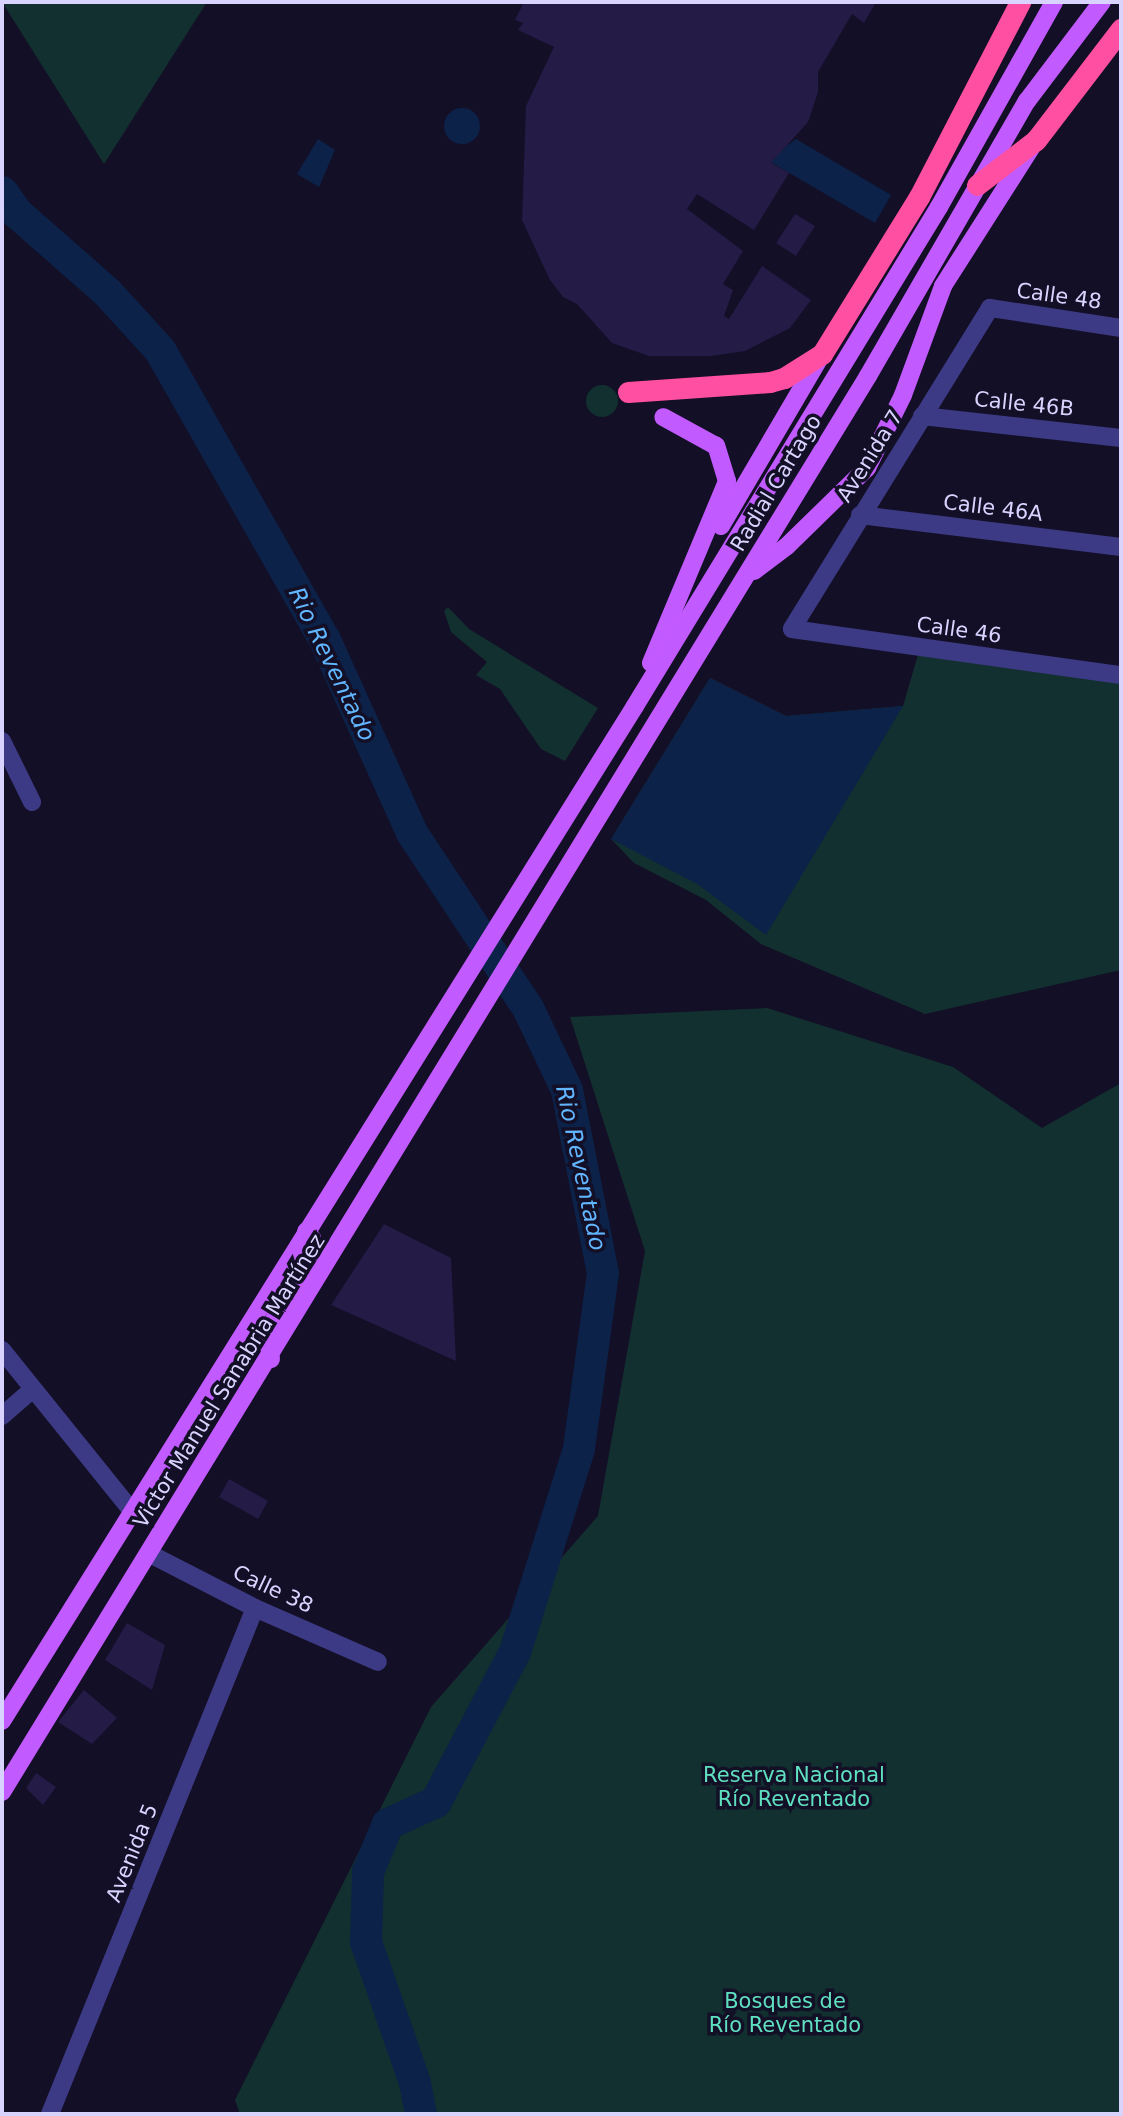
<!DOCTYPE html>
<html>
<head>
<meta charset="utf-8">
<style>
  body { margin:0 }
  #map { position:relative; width:1123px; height:2116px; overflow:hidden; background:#130f26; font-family:"DejaVu Sans",sans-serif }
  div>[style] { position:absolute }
  .green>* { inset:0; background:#12302f }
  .round { border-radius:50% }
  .water>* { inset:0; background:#0c2248 }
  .river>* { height:32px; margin:-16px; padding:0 16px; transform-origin:16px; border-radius:16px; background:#0c2248 }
  .building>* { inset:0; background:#241b47 }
  .street>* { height:18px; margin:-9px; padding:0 9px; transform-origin:9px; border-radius:9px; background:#3d3a85 }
  .primary>* { height:18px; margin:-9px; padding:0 9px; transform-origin:9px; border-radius:9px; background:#c25bff }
  .highway>* { height:21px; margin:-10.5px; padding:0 10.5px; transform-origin:10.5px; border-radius:10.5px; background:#ff4fa3 }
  span { translate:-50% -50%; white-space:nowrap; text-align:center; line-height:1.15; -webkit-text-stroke:7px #130f26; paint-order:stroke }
  .street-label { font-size:21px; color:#d9d4ff }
  .park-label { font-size:21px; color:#5fe0c0 }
  .water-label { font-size:23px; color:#62b6ff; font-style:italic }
  .frame { position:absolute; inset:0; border:4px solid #d9d4ff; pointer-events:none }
</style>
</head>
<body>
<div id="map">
  <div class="green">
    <div style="clip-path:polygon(2px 2px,207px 2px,104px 164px)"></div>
    <div class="round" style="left:586px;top:385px;width:32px;height:32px"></div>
    <div style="clip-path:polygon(448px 607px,469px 629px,598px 708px,565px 761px,541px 749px,500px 689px,476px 675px,487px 662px,451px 632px,444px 611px)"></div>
    <div style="clip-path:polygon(920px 648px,1121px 675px,1121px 970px,925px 1014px,761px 944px,706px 900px,634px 863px,611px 839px,710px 678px,786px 716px,903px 706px)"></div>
    <div style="clip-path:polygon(767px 1008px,953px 1067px,1042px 1128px,1121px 1083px,1121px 2114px,240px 2114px,235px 2100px,431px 1707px,598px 1516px,645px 1251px,570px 1017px)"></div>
  </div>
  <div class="water">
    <div class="round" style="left:444px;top:108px;width:36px;height:36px"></div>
    <div style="clip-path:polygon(318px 139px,335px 150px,319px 187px,297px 174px)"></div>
    <div style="clip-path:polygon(796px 139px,891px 195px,875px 223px,767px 160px)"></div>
    <div style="clip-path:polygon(710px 678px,786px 716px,903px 706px,766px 935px,697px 884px,611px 839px)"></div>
  </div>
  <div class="river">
    <div style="left:2px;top:192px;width:26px;rotate:54deg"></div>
    <div style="left:17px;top:213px;width:120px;rotate:41.3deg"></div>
    <div style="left:107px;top:292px;width:79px;rotate:47.6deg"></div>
    <div style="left:160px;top:350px;width:334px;rotate:60.4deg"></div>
    <div style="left:325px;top:640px;width:212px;rotate:65.7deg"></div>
    <div style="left:412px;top:833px;width:210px;rotate:56.5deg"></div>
    <div style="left:528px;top:1008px;width:91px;rotate:64.6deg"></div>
    <div style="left:567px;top:1090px;width:187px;rotate:78.9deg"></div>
    <div style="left:603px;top:1273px;width:178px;rotate:97.8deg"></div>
    <div style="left:579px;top:1449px;width:213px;rotate:107.5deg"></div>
    <div style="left:515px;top:1652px;width:170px;rotate:117.8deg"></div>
    <div style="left:436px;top:1802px;width:53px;rotate:155.4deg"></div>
    <div style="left:388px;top:1824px;width:52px;rotate:112.6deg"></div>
    <div style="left:368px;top:1872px;width:70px;rotate:91.6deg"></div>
    <div style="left:366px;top:1942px;width:149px;rotate:70.8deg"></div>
    <div style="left:415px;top:2083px;width:32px;rotate:79deg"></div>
  </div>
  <div class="building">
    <div style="clip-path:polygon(524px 2px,876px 2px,864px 23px,852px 14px,818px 72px,818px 92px,808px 122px,771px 163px,789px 173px,754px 230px,697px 194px,687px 209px,743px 251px,723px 284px,733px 290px,724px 316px,729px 319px,762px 266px,811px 300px,790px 328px,745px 351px,711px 356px,649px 356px,612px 343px,577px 304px,563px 297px,550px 280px,522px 220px,526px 106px,554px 47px,518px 30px,523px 23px,515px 20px)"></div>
    <div style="clip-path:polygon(795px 214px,815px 226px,796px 256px,776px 243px)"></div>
    <div style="clip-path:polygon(384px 1224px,451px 1258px,456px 1361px,331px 1305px)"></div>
    <div style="clip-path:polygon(229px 1479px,268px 1501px,258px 1519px,219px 1497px)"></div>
    <div style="clip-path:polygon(127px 1623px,165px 1645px,152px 1690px,105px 1660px)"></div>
    <div style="clip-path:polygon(84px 1690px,117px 1718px,92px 1744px,58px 1722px)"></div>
    <div style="clip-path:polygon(36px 1773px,56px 1787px,43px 1805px,26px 1788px)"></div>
  </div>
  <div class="street">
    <div style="left:1121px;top:328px;width:133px;rotate:-171.3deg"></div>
    <div style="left:990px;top:308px;width:377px;rotate:121.7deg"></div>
    <div style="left:792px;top:629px;width:332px;rotate:8deg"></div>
    <div style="left:922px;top:416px;width:200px;rotate:6.3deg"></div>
    <div style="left:860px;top:515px;width:263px;rotate:7deg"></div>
    <div style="left:2px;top:741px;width:68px;rotate:63.8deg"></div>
    <div style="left:2px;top:1350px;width:207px;rotate:51.1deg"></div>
    <div style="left:2px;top:1416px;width:41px;rotate:-41.1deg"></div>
    <div style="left:150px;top:1554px;width:118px;rotate:27.2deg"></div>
    <div style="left:255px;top:1608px;width:134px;rotate:23.7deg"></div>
    <div style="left:50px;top:2114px;width:546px;rotate:-67.95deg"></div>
  </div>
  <div class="primary">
    <div style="left:721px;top:526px;width:199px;rotate:-59.6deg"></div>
    <div style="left:754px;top:571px;width:41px;rotate:-37.1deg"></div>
    <div style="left:787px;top:546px;width:112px;rotate:-44.3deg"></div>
    <div style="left:867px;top:468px;width:81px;rotate:-63.7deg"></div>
    <div style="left:903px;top:395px;width:116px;rotate:-69.8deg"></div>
    <div style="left:943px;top:286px;width:164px;rotate:-57.5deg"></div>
    <div style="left:651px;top:663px;width:197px;rotate:-67.3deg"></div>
    <div style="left:727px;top:481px;width:37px;rotate:-107deg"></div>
    <div style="left:716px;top:446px;width:60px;rotate:-151.3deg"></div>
    <div style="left:271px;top:1359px;width:27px;rotate:-98deg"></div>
    <div style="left:267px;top:1332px;width:92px;rotate:-61.5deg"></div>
    <div style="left:311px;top:1251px;width:13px;rotate:-86deg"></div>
    <div style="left:312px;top:1238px;width:9px;rotate:-131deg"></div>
    <div style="left:2px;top:1721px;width:1196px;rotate:-58.05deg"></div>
    <div style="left:635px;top:706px;width:584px;rotate:-58.65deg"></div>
    <div style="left:939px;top:207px;width:235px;rotate:-60.7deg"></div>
    <div style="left:2px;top:1792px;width:1660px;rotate:-58.55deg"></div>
    <div style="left:868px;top:376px;width:318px;rotate:-60deg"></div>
    <div style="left:1027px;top:101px;width:124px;rotate:-52.9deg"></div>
  </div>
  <div class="highway">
    <div style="left:977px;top:185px;width:74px;rotate:-37.3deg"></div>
    <div style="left:1036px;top:140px;width:140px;rotate:-52.6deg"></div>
    <div style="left:628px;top:392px;width:142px;rotate:-4deg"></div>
    <div style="left:770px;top:382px;width:15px;rotate:-16deg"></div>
    <div style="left:784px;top:378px;width:45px;rotate:-32.3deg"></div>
    <div style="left:822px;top:354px;width:185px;rotate:-58.3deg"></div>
    <div style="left:919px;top:197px;width:220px;rotate:-62.6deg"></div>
  </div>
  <div class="street-label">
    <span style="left:1059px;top:296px;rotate:8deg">Calle 48</span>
    <span style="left:1024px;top:404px;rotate:6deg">Calle 46B</span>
    <span style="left:870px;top:456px;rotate:-58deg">Avenida 7</span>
    <span style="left:776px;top:483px;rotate:-59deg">Radial Cartago</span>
    <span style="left:993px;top:508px;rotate:7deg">Calle 46A</span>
    <span style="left:959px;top:630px;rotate:8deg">Calle 46</span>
    <span style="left:229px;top:1381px;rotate:-58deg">Victor Manuel Sanabria Martínez</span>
    <span style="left:273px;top:1589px;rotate:25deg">Calle 38</span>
    <span style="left:132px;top:1853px;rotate:-68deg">Avenida 5</span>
  </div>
  <div class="park-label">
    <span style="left:794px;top:1787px">Reserva Nacional<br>Río Reventado</span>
    <span style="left:785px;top:2013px">Bosques de<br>Río Reventado</span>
  </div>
  <div class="water-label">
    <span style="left:332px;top:664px;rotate:64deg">Rio Reventado</span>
    <span style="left:581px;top:1168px;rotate:78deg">Rio Reventado</span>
  </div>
  <div class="frame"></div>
</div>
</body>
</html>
